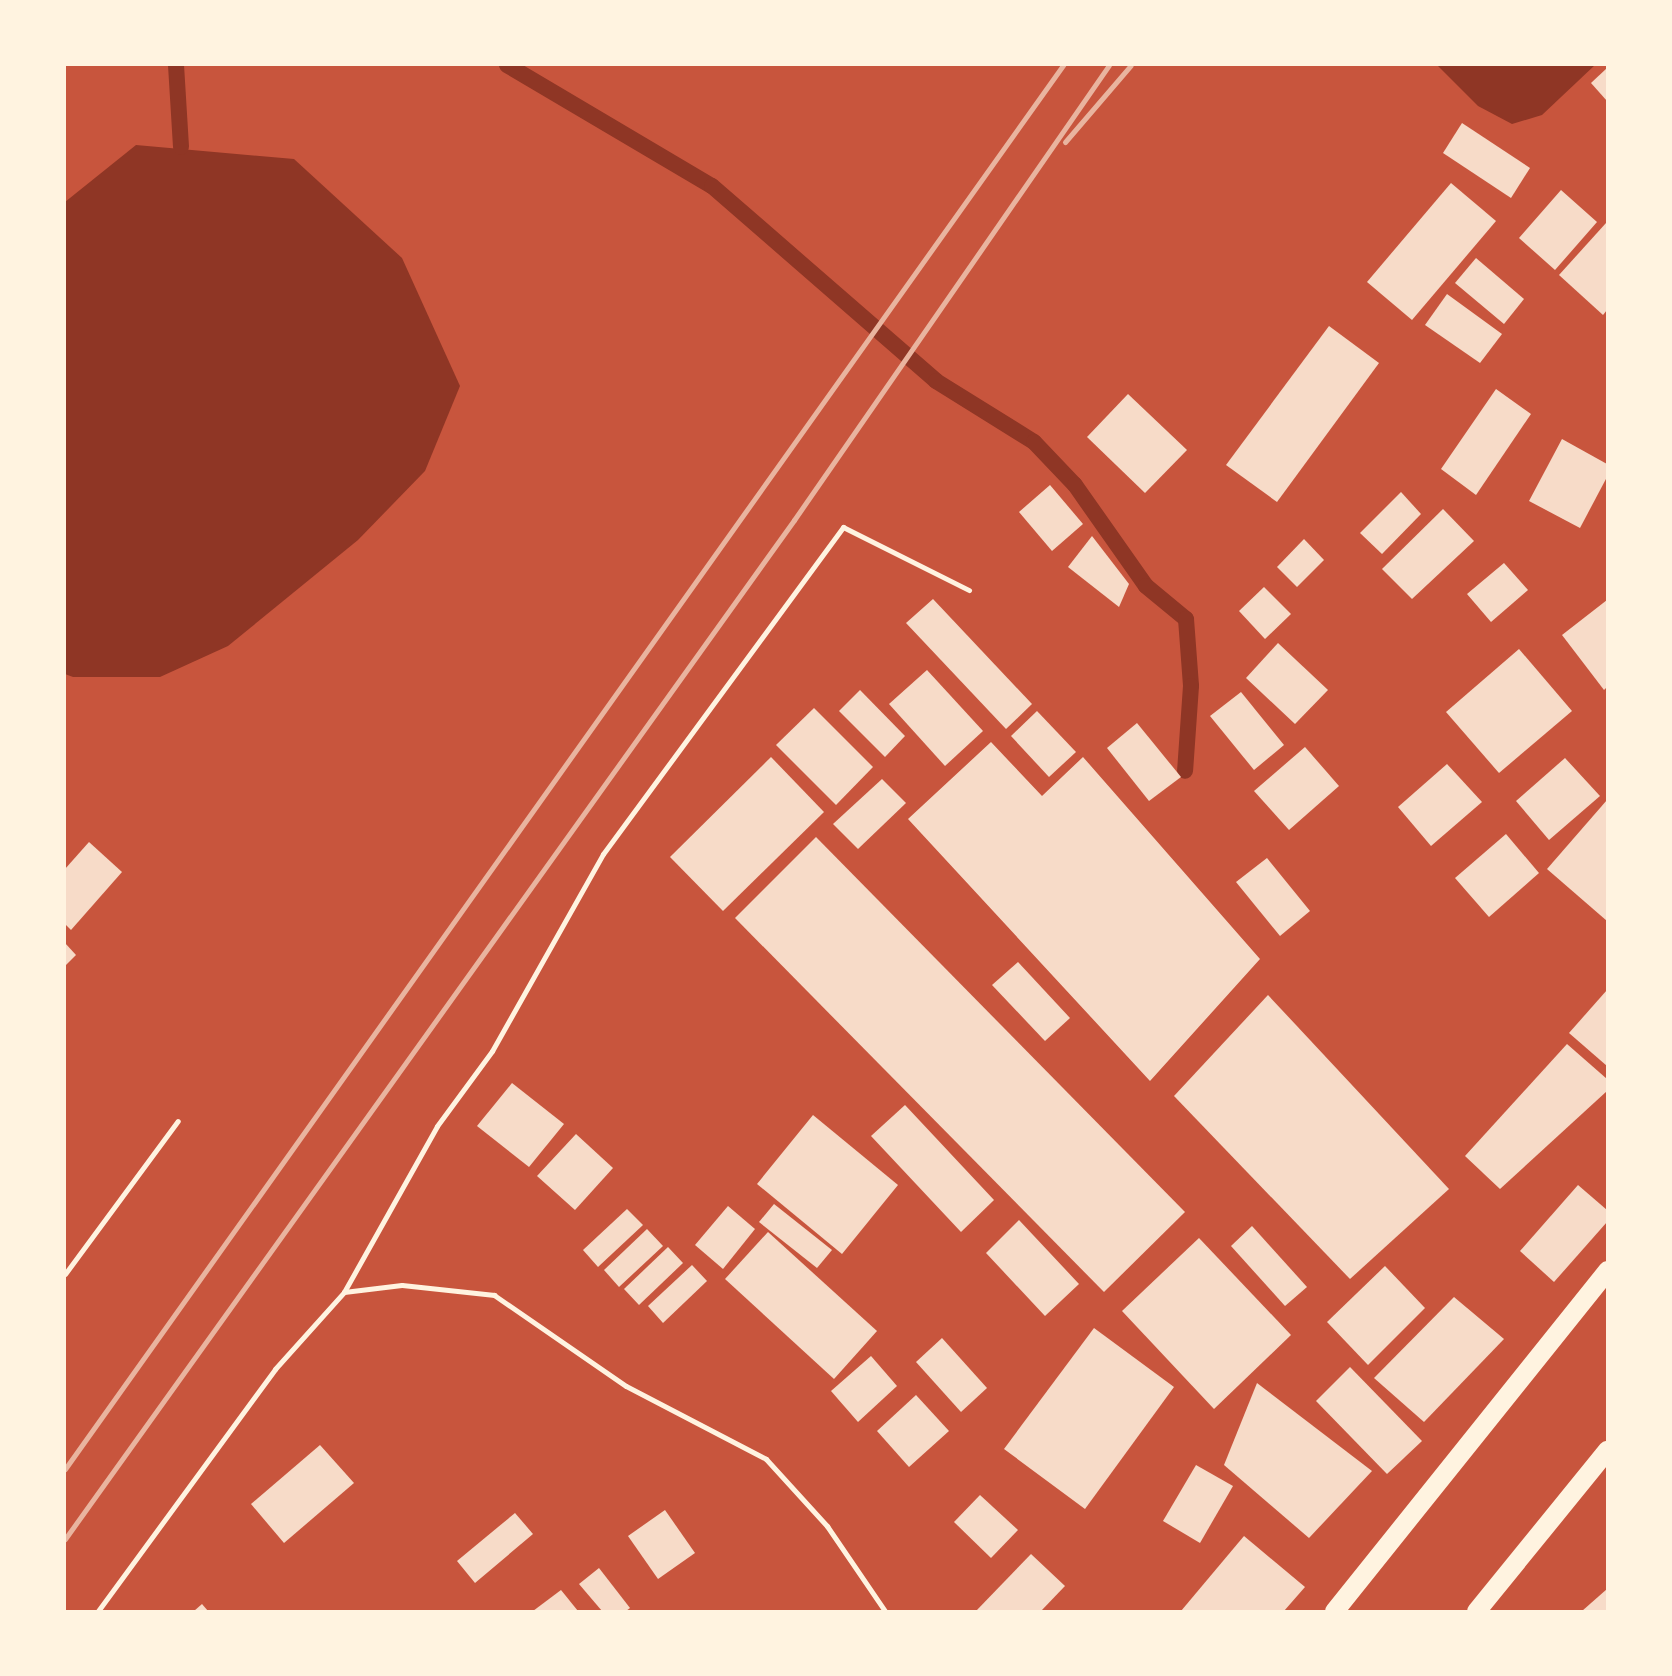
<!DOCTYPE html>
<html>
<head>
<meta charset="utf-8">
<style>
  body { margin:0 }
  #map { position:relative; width:1672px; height:1676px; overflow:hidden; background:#c8553d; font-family:"Zilla Slab",serif }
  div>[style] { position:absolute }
  .water>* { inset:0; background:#8f3625 }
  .stream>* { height:16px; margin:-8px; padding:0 8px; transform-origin:8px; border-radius:8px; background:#8f3625 }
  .building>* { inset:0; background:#f7dbc8 }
  .service>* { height:5px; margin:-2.5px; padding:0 2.5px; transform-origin:2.5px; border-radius:2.5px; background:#fff3e0 }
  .trunk>* { height:19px; margin:-9.5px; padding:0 9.5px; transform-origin:9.5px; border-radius:9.5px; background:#fff3e0 }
  .rail>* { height:5px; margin:-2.5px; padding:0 2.5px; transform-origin:2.5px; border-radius:2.5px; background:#e9b49f }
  span { translate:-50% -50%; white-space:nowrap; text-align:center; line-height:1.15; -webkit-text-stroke:7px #fff3e0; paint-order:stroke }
  .frame { position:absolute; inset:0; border:66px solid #fff3e0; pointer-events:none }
</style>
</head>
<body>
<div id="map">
  <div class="water">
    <div style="clip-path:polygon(1437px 65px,1595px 65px,1542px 115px,1512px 124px,1478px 106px)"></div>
    <div style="clip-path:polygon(136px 145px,294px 159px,402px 258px,460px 386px,425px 471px,358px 540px,228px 646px,160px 677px,73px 677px,65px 674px,65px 202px)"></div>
  </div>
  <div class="stream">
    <div style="left:176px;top:65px;width:82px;rotate:86.5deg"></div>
    <div style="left:507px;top:65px;width:238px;rotate:30.6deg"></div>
    <div style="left:712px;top:186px;width:297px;rotate:41deg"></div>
    <div style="left:936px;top:381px;width:115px;rotate:31.9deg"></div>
    <div style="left:1034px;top:442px;width:59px;rotate:46.4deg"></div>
    <div style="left:1075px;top:485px;width:123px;rotate:54.9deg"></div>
    <div style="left:1146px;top:586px;width:52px;rotate:39.5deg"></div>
    <div style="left:1186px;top:619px;width:67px;rotate:85.7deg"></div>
    <div style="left:1191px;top:686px;width:85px;rotate:94deg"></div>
  </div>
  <div class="building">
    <div style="clip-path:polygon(1607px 68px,1607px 101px,1591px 83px)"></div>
    <div style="clip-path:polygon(1462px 123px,1530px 168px,1511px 198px,1443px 153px)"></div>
    <div style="clip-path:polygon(1451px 183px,1496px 221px,1412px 320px,1367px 282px)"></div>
    <div style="clip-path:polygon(1561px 190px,1597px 222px,1555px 270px,1519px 238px)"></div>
    <div style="clip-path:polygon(1606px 223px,1607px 310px,1603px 315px,1559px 275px)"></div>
    <div style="clip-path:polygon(1476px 258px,1524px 299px,1504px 324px,1455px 283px)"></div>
    <div style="clip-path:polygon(1447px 294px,1502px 334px,1480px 363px,1425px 325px)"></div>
    <div style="clip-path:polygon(1329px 326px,1379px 363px,1277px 502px,1226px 465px)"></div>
    <div style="clip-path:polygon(1496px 389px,1531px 414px,1476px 495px,1441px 469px)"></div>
    <div style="clip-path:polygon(1128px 394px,1187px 450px,1145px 493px,1087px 437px)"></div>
    <div style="clip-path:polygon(1562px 439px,1607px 464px,1607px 477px,1580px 528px,1529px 501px)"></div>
    <div style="clip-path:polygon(1050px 485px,1083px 524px,1052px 551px,1019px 512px)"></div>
    <div style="clip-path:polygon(1401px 492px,1421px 514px,1382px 554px,1360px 533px)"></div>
    <div style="clip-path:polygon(1443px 509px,1474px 541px,1412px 599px,1382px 569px)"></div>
    <div style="clip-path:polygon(1092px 536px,1129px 584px,1119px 607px,1068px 567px)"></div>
    <div style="clip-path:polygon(1304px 539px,1324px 560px,1297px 587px,1277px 567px)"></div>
    <div style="clip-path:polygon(1504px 563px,1528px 590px,1491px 622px,1467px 594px)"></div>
    <div style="clip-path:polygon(1264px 587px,1291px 614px,1265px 639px,1239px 611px)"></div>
    <div style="clip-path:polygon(933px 599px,1032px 704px,1006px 729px,906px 623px)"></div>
    <div style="clip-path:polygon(1607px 600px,1607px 687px,1604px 690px,1562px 635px)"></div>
    <div style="clip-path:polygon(1278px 643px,1328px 690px,1295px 724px,1246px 678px)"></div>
    <div style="clip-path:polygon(1519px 649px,1572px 711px,1499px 773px,1446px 712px)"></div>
    <div style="clip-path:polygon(927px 670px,983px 731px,945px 766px,889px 704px)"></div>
    <div style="clip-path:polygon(860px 690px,905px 736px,885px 757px,839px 711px)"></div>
    <div style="clip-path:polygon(1241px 692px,1284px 745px,1254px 770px,1210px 716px)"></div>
    <div style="clip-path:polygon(814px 708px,873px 767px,836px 805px,776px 745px)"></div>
    <div style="clip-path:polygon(1037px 711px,1076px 752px,1049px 777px,1011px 736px)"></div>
    <div style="clip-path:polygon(1137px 723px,1181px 777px,1149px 801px,1107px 748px)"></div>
    <div style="clip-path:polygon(991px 742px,1042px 796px,1083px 757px,1260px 959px,1150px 1081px,908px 819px)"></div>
    <div style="clip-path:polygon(1305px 747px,1339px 786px,1289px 830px,1254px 791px)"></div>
    <div style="clip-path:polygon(771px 757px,824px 812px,723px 911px,670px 857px)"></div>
    <div style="clip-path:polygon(1565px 758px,1600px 796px,1549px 840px,1516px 801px)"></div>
    <div style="clip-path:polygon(1447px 764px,1482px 802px,1431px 846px,1398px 807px)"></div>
    <div style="clip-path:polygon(882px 779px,906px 803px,858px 849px,833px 824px)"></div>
    <div style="clip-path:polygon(1607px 800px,1607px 921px,1547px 869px)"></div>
    <div style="clip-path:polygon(1506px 834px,1539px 873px,1489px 917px,1455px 878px)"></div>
    <div style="clip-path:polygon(816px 837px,1185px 1212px,1104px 1292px,735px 918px)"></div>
    <div style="clip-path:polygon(89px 842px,122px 872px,71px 930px,65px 924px,65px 869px)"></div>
    <div style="clip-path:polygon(1267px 858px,1310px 911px,1280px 936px,1236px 882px)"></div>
    <div style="clip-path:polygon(65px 943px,76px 955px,65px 966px)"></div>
    <div style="clip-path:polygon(1018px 962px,1070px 1018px,1045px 1041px,992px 985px)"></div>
    <div style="clip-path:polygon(1607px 990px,1607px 1066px,1569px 1033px)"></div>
    <div style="clip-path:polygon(1268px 995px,1449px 1189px,1350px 1279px,1174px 1096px)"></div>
    <div style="clip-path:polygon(1567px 1044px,1607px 1079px,1607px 1091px,1500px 1189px,1465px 1156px)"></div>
    <div style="clip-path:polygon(512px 1083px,564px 1124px,529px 1167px,477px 1126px)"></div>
    <div style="clip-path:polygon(905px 1105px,994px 1200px,961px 1232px,871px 1136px)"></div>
    <div style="clip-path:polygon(813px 1115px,898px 1185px,842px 1254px,757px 1184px)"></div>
    <div style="clip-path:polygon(576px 1134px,613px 1168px,575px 1210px,537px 1176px)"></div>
    <div style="clip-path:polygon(1578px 1185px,1607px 1210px,1607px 1222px,1554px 1282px,1520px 1251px)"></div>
    <div style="clip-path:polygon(774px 1204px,832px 1250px,817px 1268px,759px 1222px)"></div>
    <div style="clip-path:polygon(728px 1206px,755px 1229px,723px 1269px,695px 1245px)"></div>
    <div style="clip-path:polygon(627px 1209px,643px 1225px,598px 1267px,583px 1250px)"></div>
    <div style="clip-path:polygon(1019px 1220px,1079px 1284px,1045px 1316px,986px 1253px)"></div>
    <div style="clip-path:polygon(1252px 1226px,1307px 1287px,1285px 1306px,1231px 1246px)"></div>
    <div style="clip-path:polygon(647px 1229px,663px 1246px,619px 1287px,604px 1270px)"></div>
    <div style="clip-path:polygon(768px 1232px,877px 1331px,834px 1379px,725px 1279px)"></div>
    <div style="clip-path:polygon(1199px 1238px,1291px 1335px,1214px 1409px,1122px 1311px)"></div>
    <div style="clip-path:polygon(668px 1247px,683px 1263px,639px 1305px,624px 1289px)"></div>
    <div style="clip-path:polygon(692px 1265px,707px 1281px,663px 1323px,648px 1306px)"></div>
    <div style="clip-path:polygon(1385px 1266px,1425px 1308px,1368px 1365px,1327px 1322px)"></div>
    <div style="clip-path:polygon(1454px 1297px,1504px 1339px,1424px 1422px,1374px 1378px)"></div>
    <div style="clip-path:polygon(1094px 1328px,1174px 1387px,1085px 1509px,1004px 1449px)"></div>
    <div style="clip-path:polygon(942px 1338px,987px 1388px,961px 1412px,916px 1362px)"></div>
    <div style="clip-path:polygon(871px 1356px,897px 1386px,858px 1422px,831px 1391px)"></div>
    <div style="clip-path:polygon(1350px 1367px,1422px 1441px,1387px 1474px,1316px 1401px)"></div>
    <div style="clip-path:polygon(1257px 1383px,1372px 1471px,1309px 1538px,1224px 1465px)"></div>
    <div style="clip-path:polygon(916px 1395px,949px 1431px,909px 1467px,877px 1431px)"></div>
    <div style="clip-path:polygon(320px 1445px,354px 1483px,284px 1543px,251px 1504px)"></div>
    <div style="clip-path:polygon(1196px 1465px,1233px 1486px,1200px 1543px,1163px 1521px)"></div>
    <div style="clip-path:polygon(980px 1495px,1018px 1530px,991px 1558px,954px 1522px)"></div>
    <div style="clip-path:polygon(665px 1510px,695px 1553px,658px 1579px,628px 1536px)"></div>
    <div style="clip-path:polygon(515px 1513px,533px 1534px,475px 1583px,457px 1561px)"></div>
    <div style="clip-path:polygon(1244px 1536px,1305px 1587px,1284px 1611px,1181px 1611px)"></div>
    <div style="clip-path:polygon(1031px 1554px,1065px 1586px,1041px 1611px,976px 1611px)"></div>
    <div style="clip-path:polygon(599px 1568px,630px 1608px,626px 1611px,602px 1611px,579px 1584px)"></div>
    <div style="clip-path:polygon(1607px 1589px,1607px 1611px,1582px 1611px)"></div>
    <div style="clip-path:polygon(561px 1590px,578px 1611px,533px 1611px)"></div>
    <div style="clip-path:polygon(202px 1604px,208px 1611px,194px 1611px)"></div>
  </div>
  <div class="service">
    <div style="left:65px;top:1274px;width:190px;rotate:-53.6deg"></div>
    <div style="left:344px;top:1292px;width:190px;rotate:-60.7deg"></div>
    <div style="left:437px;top:1126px;width:93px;rotate:-53.7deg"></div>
    <div style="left:492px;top:1051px;width:226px;rotate:-60.6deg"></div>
    <div style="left:603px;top:854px;width:406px;rotate:-53.7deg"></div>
    <div style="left:843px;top:527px;width:141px;rotate:26.6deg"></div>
    <div style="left:98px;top:1611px;width:300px;rotate:-53.8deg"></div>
    <div style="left:275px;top:1369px;width:103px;rotate:-48.1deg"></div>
    <div style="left:344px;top:1292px;width:58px;rotate:-6.9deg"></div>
    <div style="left:402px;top:1285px;width:93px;rotate:6.2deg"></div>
    <div style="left:494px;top:1295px;width:160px;rotate:34.6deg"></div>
    <div style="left:626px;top:1386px;width:158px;rotate:27.5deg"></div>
    <div style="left:766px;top:1459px;width:91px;rotate:47.7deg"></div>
    <div style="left:827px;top:1526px;width:103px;rotate:55.7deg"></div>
  </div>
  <div class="trunk">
    <div style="left:1334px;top:1611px;width:437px;rotate:-51.3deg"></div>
    <div style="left:1476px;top:1611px;width:208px;rotate:-50.9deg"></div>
  </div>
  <div class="rail">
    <div style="left:1065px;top:142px;width:101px;rotate:-49.4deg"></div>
    <div style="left:65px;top:1469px;width:1723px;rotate:-54.59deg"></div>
    <div style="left:65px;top:1539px;width:1253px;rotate:-54.42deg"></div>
    <div style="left:794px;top:520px;width:553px;rotate:-55.3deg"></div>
  </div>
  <div class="frame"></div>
</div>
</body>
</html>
